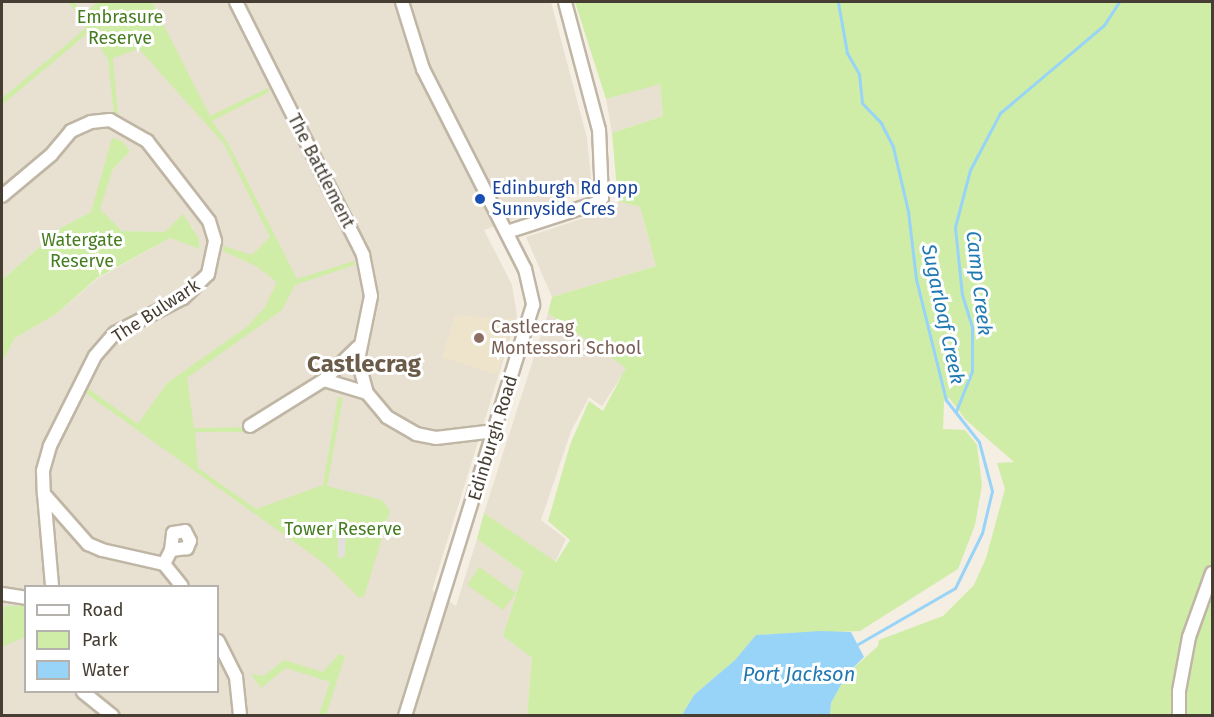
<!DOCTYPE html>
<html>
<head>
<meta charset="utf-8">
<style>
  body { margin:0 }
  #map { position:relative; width:1214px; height:717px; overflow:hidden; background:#f4eee3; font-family:"Fira Sans",sans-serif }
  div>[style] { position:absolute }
  .residential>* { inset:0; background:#e8e0d0 }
  .education>* { inset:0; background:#eee4cb }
  .green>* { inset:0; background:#cfeda7 }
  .parking>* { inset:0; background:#e3e0dc }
  .water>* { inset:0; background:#98d3f8 }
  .stream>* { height:3px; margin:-1.5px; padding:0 1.5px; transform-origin:1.5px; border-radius:1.5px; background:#98d3f8 }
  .roads { filter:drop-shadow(2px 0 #c0b6a5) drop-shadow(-2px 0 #c0b6a5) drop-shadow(0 2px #c0b6a5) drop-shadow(0 -2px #c0b6a5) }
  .minor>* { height:12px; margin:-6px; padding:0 6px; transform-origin:6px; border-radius:6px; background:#fff }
  .dots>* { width:16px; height:16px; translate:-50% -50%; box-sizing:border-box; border:3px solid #fff; border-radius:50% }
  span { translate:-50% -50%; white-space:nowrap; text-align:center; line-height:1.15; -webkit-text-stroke:6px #fff; paint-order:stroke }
  .park-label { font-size:18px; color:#467d20 }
  .street-label { font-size:18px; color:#463e33 }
  .transit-label { font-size:18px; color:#164399 }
  .left { translate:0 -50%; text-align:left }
  .education-label { font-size:18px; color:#785e54 }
  .water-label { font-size:20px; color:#2079b3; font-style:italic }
  .district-label { font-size:24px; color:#6a5c49; font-weight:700 }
  .frame { position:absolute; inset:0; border:3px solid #463e33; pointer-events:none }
  .legend { position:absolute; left:24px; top:585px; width:195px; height:108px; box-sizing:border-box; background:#fff; border:2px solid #b5b2ad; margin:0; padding:8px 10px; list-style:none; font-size:18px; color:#463e33 }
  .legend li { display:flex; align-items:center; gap:12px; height:30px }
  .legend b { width:30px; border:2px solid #b5b2ad }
</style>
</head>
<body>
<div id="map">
  <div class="residential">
    <div style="clip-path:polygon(evenodd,2px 2px,551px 2px,587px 138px,592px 189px,484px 230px,512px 285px,517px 316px,432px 590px,456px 606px,477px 539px,523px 572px,503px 636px,532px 658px,527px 715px,2px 715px,2px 362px,15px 338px,56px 314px,97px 279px,170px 238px,200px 248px,192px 226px,165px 232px,122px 231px,99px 209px,113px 169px,130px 151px,122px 141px,91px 212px,62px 227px,2px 280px,2px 2px,26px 586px,218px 586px,218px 692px,26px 692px,26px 586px)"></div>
    <div style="clip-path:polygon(660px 83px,663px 116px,612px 133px,606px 99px)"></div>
    <div style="clip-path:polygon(618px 201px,640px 207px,656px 266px,552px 297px,526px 237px,618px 207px)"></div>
    <div style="clip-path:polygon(548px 313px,627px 368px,602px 406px,589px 397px,571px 431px,541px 520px,566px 539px,555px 562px,484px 513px)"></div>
  </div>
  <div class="education">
    <div style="clip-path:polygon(455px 315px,515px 319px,497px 375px,442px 357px)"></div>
  </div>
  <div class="green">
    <div style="clip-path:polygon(69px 2px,74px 2px,84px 15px,97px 2px,152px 2px,210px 116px,268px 88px,269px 92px,212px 121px,228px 143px,297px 279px,354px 261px,355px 265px,295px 285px,282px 310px,187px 378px,194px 428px,250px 427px,250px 432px,195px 432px,198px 468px,256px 509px,323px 485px,338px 397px,343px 398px,327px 486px,382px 500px,390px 511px,364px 597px,358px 597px,325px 564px,84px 392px,86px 387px,138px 424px,167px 383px,248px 326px,265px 307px,277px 282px,256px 266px,223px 251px,223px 246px,252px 255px,270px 237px,224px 144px,139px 49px,113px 58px,118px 116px,114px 115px,108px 59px,89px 32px,2px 105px,2px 98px,86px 28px)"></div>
    <div style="clip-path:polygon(575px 2px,1212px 2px,1212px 715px,830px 715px,831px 703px,847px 674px,878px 646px,879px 640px,943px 616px,974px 585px,986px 558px,1005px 489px,997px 463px,1014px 462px,966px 420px,949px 398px,944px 401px,943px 429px,965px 430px,977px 445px,982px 485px,975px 525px,958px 569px,860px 631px,757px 635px,735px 660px,694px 695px,682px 715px,527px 715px,532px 658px,503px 636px,523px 572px,477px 539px,484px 513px,556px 562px,570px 540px,548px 521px,570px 445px,589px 401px,603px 411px,626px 368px,548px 313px,552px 297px,656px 266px,640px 207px,618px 201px,612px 133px,663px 116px,660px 84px,606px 99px)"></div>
    <div style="clip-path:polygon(112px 138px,122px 141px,130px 151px,113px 169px,100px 209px,122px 231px,165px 232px,183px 214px,198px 237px,200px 249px,170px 238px,97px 278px,56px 314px,15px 338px,2px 362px,2px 280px,62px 227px,91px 212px)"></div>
    <div style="clip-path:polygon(479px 567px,516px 593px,503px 610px,467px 585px)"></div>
    <div style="clip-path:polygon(4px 606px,25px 606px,25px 637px,2px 647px)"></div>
    <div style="clip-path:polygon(339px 654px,345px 656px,326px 715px,319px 715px,330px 682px,286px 668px,261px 688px,251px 674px,264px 676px,284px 660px,323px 672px)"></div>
  </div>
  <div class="parking">
    <div style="clip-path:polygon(338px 537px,346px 537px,345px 556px,338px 559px)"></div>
  </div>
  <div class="water">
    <div style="clip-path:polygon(821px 631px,851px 632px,864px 657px,847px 674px,831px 703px,830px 715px,682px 715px,694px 695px,735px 660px,756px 635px)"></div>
  </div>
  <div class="stream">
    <div style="left:838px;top:2px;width:52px;rotate:80deg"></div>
    <div style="left:847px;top:53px;width:24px;rotate:60deg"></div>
    <div style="left:859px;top:74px;width:29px;rotate:84deg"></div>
    <div style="left:862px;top:103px;width:28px;rotate:46deg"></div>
    <div style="left:881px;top:123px;width:27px;rotate:63deg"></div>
    <div style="left:893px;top:147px;width:66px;rotate:76.8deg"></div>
    <div style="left:908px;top:211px;width:68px;rotate:83.3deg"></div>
    <div style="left:916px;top:279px;width:125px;rotate:76.1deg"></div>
    <div style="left:946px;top:400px;width:53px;rotate:51.8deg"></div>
    <div style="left:979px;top:442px;width:51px;rotate:75.1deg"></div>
    <div style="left:992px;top:491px;width:43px;rotate:103.4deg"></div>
    <div style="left:982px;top:533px;width:61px;rotate:116.1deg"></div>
    <div style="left:955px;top:588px;width:112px;rotate:150deg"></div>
    <div style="left:956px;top:411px;width:43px;rotate:-68.2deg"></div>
    <div style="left:972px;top:371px;width:44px;rotate:-90deg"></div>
    <div style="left:972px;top:327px;width:34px;rotate:-107deg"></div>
    <div style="left:962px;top:295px;width:68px;rotate:-95.9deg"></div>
    <div style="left:955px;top:227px;width:59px;rotate:-75.3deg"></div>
    <div style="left:970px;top:170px;width:64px;rotate:-62.2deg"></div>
    <div style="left:1000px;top:113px;width:136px;rotate:-40.2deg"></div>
    <div style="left:1104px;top:25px;width:27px;rotate:-57deg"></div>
  </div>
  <div class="roads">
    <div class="minor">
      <div style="left:236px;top:2px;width:283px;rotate:63.3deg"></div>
      <div style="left:363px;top:255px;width:42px;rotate:79deg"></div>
      <div style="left:371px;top:296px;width:65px;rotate:101.5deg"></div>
      <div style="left:358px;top:360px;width:34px;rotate:75deg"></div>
      <div style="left:402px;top:2px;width:70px;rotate:72.6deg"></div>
      <div style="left:423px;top:69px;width:225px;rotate:63deg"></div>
      <div style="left:525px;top:269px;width:37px;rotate:77deg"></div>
      <div style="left:533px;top:305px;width:430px;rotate:107.3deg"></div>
      <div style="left:2px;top:196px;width:64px;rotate:-39.9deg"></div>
      <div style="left:51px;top:155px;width:31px;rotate:-50deg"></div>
      <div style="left:71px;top:131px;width:22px;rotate:-24deg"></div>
      <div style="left:91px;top:122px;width:19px;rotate:-6deg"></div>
      <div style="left:110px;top:120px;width:43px;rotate:29.6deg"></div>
      <div style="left:147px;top:141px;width:101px;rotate:52.2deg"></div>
      <div style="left:209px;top:221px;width:21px;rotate:73deg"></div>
      <div style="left:215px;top:241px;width:34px;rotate:102deg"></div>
      <div style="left:208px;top:274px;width:35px;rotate:136deg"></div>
      <div style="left:183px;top:298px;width:76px;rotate:152.8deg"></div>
      <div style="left:115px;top:333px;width:30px;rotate:131deg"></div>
      <div style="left:95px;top:356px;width:101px;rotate:116.6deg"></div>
      <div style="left:50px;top:446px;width:26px;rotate:106deg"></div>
      <div style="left:43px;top:471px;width:23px;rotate:88deg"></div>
      <div style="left:44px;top:494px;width:67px;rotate:48.7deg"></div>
      <div style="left:88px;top:544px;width:15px;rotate:23deg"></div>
      <div style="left:102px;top:550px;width:64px;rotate:12.7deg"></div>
      <div style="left:164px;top:564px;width:28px;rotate:51deg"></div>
      <div style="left:507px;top:232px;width:94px;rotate:-18deg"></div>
      <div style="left:596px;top:203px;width:8px;rotate:-40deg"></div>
      <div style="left:602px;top:198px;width:68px;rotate:-92.5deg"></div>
      <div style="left:599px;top:130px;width:132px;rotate:-104.9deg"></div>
      <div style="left:324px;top:380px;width:47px;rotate:-44.1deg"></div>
      <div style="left:250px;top:426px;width:87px;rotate:-31.9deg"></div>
      <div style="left:324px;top:380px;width:45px;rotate:16.8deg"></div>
      <div style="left:367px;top:393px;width:31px;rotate:50deg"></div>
      <div style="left:387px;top:417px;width:34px;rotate:30deg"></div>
      <div style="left:416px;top:434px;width:20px;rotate:11deg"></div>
      <div style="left:436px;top:438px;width:59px;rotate:-6.8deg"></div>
      <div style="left:44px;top:494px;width:92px;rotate:85deg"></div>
      <div style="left:164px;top:564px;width:16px;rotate:-63deg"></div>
      <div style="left:171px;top:550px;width:17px;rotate:-83deg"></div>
      <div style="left:173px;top:533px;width:12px;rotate:-9deg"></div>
      <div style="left:185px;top:531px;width:11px;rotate:63deg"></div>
      <div style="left:190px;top:541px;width:8px;rotate:113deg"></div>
      <div style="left:187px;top:548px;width:16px;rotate:173deg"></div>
      <div style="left:2px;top:594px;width:24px;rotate:9deg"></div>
      <div style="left:218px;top:641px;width:40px;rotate:63.4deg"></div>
      <div style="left:236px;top:677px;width:39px;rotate:84deg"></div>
      <div style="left:83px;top:692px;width:38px;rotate:39deg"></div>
      <div style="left:1179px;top:716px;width:25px;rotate:-90deg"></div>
      <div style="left:1179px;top:691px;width:55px;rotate:-79.5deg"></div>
      <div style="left:1189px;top:637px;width:68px;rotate:-70.2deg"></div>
    </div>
  </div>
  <div class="dots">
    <div style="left:480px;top:199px;background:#1a4fb4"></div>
    <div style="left:479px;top:338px;background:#8d6e63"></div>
  </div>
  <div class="park-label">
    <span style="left:120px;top:28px">Embrasure<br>Reserve</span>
    <span style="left:82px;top:251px">Watergate<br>Reserve</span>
    <span style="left:343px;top:529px">Tower Reserve</span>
  </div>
  <div class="street-label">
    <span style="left:321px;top:171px;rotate:63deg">The Battlement</span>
    <span style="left:156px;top:311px;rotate:-33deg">The Bulwark</span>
    <span style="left:493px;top:438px;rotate:-73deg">Edinburgh Road</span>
  </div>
  <div class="transit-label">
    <span class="left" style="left:492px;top:199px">Edinburgh Rd opp<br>Sunnyside Cres</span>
  </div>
  <div class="education-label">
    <span class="left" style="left:491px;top:338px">Castlecrag<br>Montessori School</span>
  </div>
  <div class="water-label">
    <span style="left:979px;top:283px;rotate:83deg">Camp Creek</span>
    <span style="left:943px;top:314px;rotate:78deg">Sugarloaf Creek</span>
    <span style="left:799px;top:674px">Port Jackson</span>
  </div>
  <div class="district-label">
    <span style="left:364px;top:365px">Castlecrag</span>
  </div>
  <div class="frame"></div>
  <ul class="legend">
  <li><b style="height:8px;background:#fff"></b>Road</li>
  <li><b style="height:16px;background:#cfeda7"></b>Park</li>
  <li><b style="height:16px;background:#98d3f8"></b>Water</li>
  </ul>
</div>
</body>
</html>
